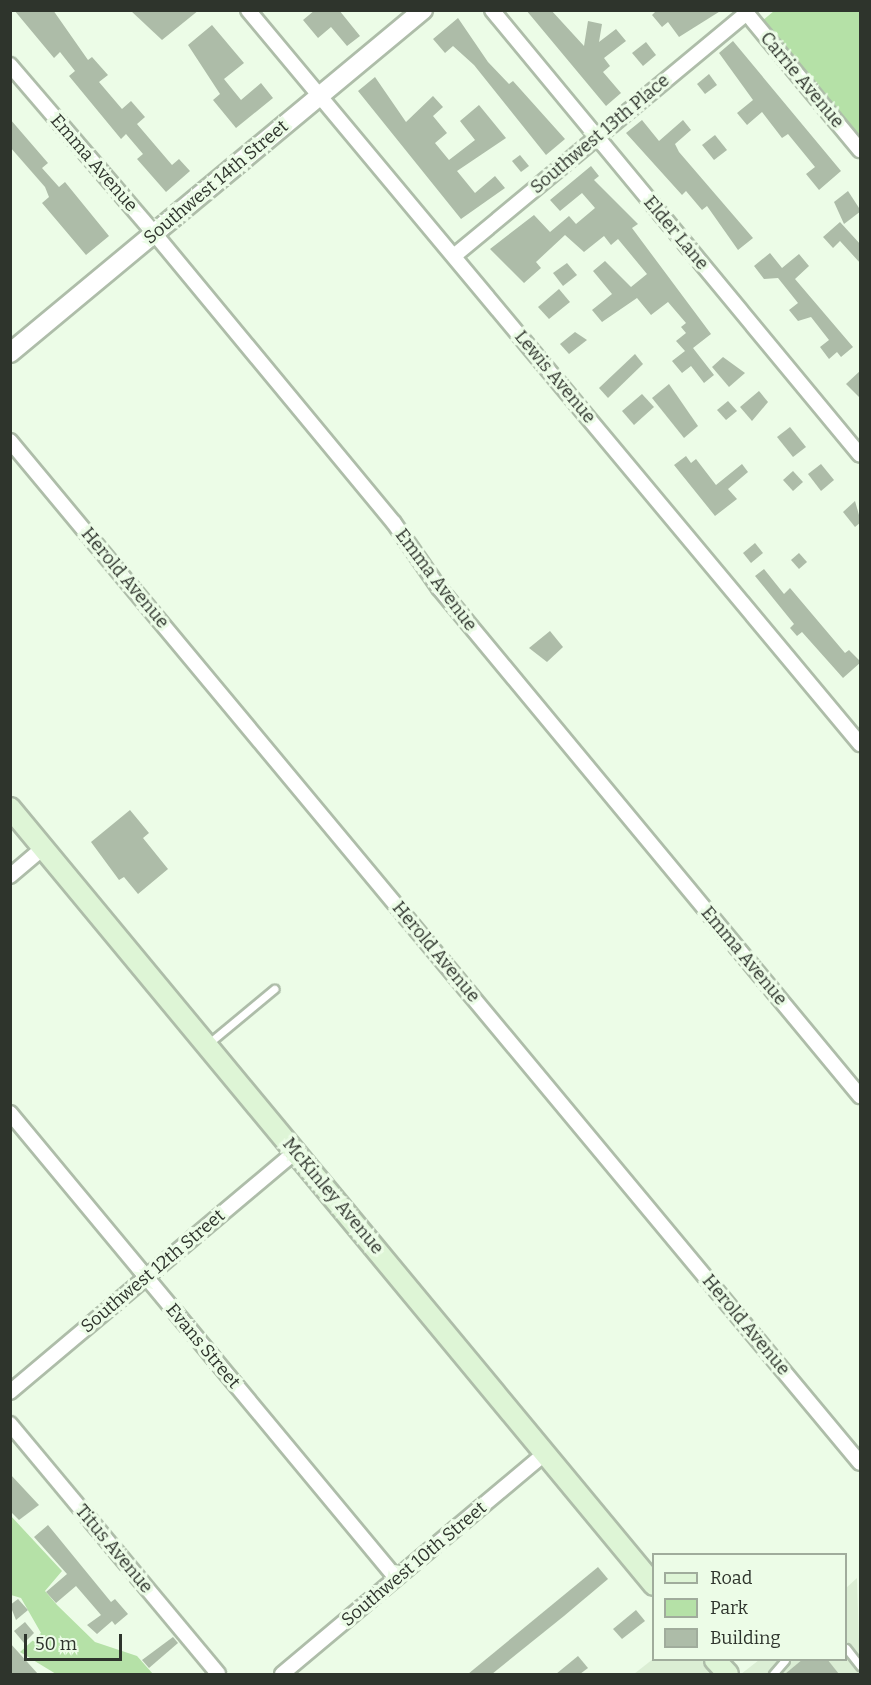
<!DOCTYPE html>
<html>
<head>
<meta charset="utf-8">
<style>
  body { margin:0 }
  #map { position:relative; width:871px; height:1685px; overflow:hidden; background:#ecfce7; font-family:Bitter,serif }
  div>[style] { position:absolute }
  .built>* { inset:0; background:#dbeed4 }
  .green>* { inset:0; background:#b5e1a7 }
  .building>* { inset:0; background:#adbca8 }
  .roads { filter:drop-shadow(2px 0 #aebda9) drop-shadow(-2px 0 #aebda9) drop-shadow(0 2px #aebda9) drop-shadow(0 -2px #aebda9) }
  .service>* { height:7px; margin:-3.5px; padding:0 3.5px; transform-origin:3.5px; border-radius:3.5px; background:#fff }
  .minor>* { height:14px; margin:-7px; padding:0 7px; transform-origin:7px; border-radius:7px; background:#fff }
  .tertiary>* { height:18px; margin:-9px; padding:0 9px; transform-origin:9px; border-radius:9px; background:#fff }
  .secondary>* { height:20px; margin:-10px; padding:0 10px; transform-origin:10px; border-radius:10px; background:#def5d6 }
  span { translate:-50% -50%; white-space:nowrap; text-align:center; line-height:1.15; -webkit-text-stroke:6px #ecfce7; paint-order:stroke }
  .street-label { font-size:18px; color:#2e342c }
  .frame { position:absolute; inset:0; border:12px solid #2e342c; pointer-events:none }
  .legend { position:absolute; left:652px; top:1553px; width:195px; height:108px; box-sizing:border-box; background:#ecfce7; border:2px solid #a0ac9c; margin:0; padding:8px 10px; list-style:none; font-size:18px; color:#2e342c }
  .legend li { display:flex; align-items:center; gap:12px; height:30px }
  .legend b { width:30px; border:2px solid #a0ac9c }
  .scale { position:absolute; left:24px; top:1634px; width:98px; height:27px; box-sizing:border-box; border:3px solid #2e342c; border-top:0; padding-left:8px; font-size:18px; line-height:21px; white-space:nowrap; color:#2e342c; -webkit-text-stroke:4px #ecfce7; paint-order:stroke }
</style>
</head>
<body>
<div id="map">
  <div class="built">
    <div style="clip-path:polygon(857px 1578px,860px 1674px,741px 1674px,759px 1660px,846px 1660px,846px 1588px)"></div>
    <div style="clip-path:polygon(653px 1659px,715px 1660px,728px 1674px,634px 1674px)"></div>
  </div>
  <div class="green">
    <div style="clip-path:polygon(774px 11px,860px 11px,860px 150px,757px 25px)"></div>
    <div style="clip-path:polygon(10px 1515px,62px 1571px,45px 1591px,57px 1605px,95px 1642px,137px 1656px,153px 1674px,56px 1674px,20px 1652px,41px 1633px,21px 1598px,11px 1595px)"></div>
  </div>
  <div class="building">
    <div style="clip-path:polygon(14px 10px,53px 10px,88px 60px,92px 57px,108px 75px,99px 82px,122px 109px,131px 101px,145px 117px,137px 124px,172px 165px,179px 159px,190px 171px,166px 192px,137px 159px,143px 154px,126px 134px,121px 139px,69px 76px,75px 71px,60px 52px,54px 58px)"></div>
    <div style="clip-path:polygon(130px 10px,199px 10px,162px 40px)"></div>
    <div style="clip-path:polygon(315px 10px,339px 10px,360px 36px,347px 46px,331px 27px,318px 38px,303px 20px)"></div>
    <div style="clip-path:polygon(526px 10px,551px 10px,584px 46px,588px 21px,602px 24px,599px 42px,616px 29px,626px 41px,604px 58px,610px 66px,603px 72px,621px 93px,606px 106px)"></div>
    <div style="clip-path:polygon(657px 10px,722px 10px,679px 37px,668px 22px,662px 27px,652px 15px)"></div>
    <div style="clip-path:polygon(458px 18px,488px 62px,509px 84px,513px 81px,565px 139px,546px 155px,474px 65px,453px 46px,445px 53px,433px 39px)"></div>
    <div style="clip-path:polygon(212px 25px,244px 63px,224px 79px,241px 100px,261px 83px,273px 98px,236px 128px,213px 100px,220px 94px,188px 45px)"></div>
    <div style="clip-path:polygon(733px 41px,841px 171px,819px 190px,806px 174px,815px 167px,788px 134px,782px 138px,762px 112px,747px 125px,737px 113px,753px 100px,719px 53px)"></div>
    <div style="clip-path:polygon(646px 42px,656px 55px,643px 66px,632px 53px)"></div>
    <div style="clip-path:polygon(709px 74px,717px 85px,705px 94px,697px 84px)"></div>
    <div style="clip-path:polygon(375px 77px,406px 122px,433px 96px,443px 107px,433px 116px,447px 133px,435px 143px,449px 160px,475px 140px,460px 121px,479px 105px,506px 138px,457px 171px,475px 193px,495px 176px,505px 188px,461px 219px,358px 91px)"></div>
    <div style="clip-path:polygon(10px 119px,48px 163px,42px 168px,59px 187px,65px 182px,109px 236px,86px 255px,42px 203px,49px 197px,45px 187px,10px 147px)"></div>
    <div style="clip-path:polygon(642px 120px,659px 141px,683px 120px,691px 130px,675px 144px,679px 152px,753px 238px,738px 250px,707px 206px,702px 210px,686px 191px,682px 195px,626px 133px)"></div>
    <div style="clip-path:polygon(715px 135px,727px 150px,714px 160px,702px 145px)"></div>
    <div style="clip-path:polygon(520px 155px,529px 166px,521px 172px,512px 161px)"></div>
    <div style="clip-path:polygon(591px 166px,599px 176px,594px 180px,638px 224px,632px 228px,711px 334px,693px 348px,714px 375px,704px 383px,691px 366px,682px 373px,672px 361px,685px 351px,676px 341px,686px 333px,681px 327px,686px 323px,668px 302px,651px 315px,637px 298px,602px 322px,592px 310px,612px 294px,593px 271px,605px 261px,631px 287px,647px 274px,618px 239px,611px 245px,604px 236px,584px 252px,565px 235px,536px 262px,541px 268px,524px 283px,490px 249px,534px 215px,550px 232px,569px 216px,576px 224px,595px 208px,582px 193px,560px 211px,550px 200px)"></div>
    <div style="clip-path:polygon(848px 191px,861px 211px,844px 224px,834px 202px)"></div>
    <div style="clip-path:polygon(840px 222px,861px 245px,861px 264px,840px 241px,833px 248px,823px 237px)"></div>
    <div style="clip-path:polygon(770px 253px,782px 268px,799px 254px,809px 266px,795px 279px,853px 347px,841px 357px,837px 352px,829px 359px,820px 347px,829px 340px,811px 317px,798px 321px,789px 310px,798px 303px,778px 278px,764px 279px,754px 266px)"></div>
    <div style="clip-path:polygon(567px 263px,577px 275px,563px 286px,553px 273px)"></div>
    <div style="clip-path:polygon(559px 289px,570px 302px,549px 319px,538px 307px)"></div>
    <div style="clip-path:polygon(575px 332px,587px 340px,569px 354px,560px 344px)"></div>
    <div style="clip-path:polygon(635px 354px,643px 364px,608px 398px,599px 388px)"></div>
    <div style="clip-path:polygon(723px 357px,745px 373px,729px 387px,712px 367px)"></div>
    <div style="clip-path:polygon(861px 370px,861px 399px,846px 384px)"></div>
    <div style="clip-path:polygon(669px 384px,698px 426px,684px 438px,652px 398px)"></div>
    <div style="clip-path:polygon(759px 391px,768px 402px,752px 421px,740px 407px)"></div>
    <div style="clip-path:polygon(642px 394px,654px 407px,634px 425px,622px 411px)"></div>
    <div style="clip-path:polygon(728px 401px,737px 411px,726px 420px,717px 410px)"></div>
    <div style="clip-path:polygon(790px 427px,806px 447px,793px 457px,777px 437px)"></div>
    <div style="clip-path:polygon(686px 456px,691px 463px,696px 459px,716px 485px,742px 464px,748px 472px,728px 489px,737px 499px,715px 516px,674px 465px)"></div>
    <div style="clip-path:polygon(821px 464px,834px 480px,821px 491px,808px 474px)"></div>
    <div style="clip-path:polygon(793px 471px,803px 482px,793px 491px,783px 480px)"></div>
    <div style="clip-path:polygon(855px 501px,861px 522px,855px 527px,843px 512px)"></div>
    <div style="clip-path:polygon(755px 543px,763px 553px,751px 563px,743px 553px)"></div>
    <div style="clip-path:polygon(799px 553px,807px 562px,799px 569px,791px 560px)"></div>
    <div style="clip-path:polygon(764px 569px,784px 594px,790px 588px,845px 653px,849px 650px,861px 662px,843px 678px,802px 632px,797px 636px,790px 628px,794px 624px,755px 576px)"></div>
    <div style="clip-path:polygon(550px 631px,563px 647px,547px 662px,529px 648px)"></div>
    <div style="clip-path:polygon(130px 810px,149px 833px,143px 838px,168px 869px,138px 894px,124px 877px,119px 880px,91px 842px)"></div>
    <div style="clip-path:polygon(10px 1474px,39px 1505px,19px 1520px,10px 1511px)"></div>
    <div style="clip-path:polygon(48px 1525px,111px 1602px,115px 1599px,128px 1614px,115px 1625px,112px 1621px,97px 1634px,87px 1625px,101px 1615px,76px 1586px,56px 1603px,46px 1592px,67px 1574px,34px 1537px)"></div>
    <div style="clip-path:polygon(598px 1567px,608px 1579px,564px 1616px,492px 1674px,468px 1674px)"></div>
    <div style="clip-path:polygon(18px 1599px,28px 1610px,16px 1620px,10px 1605px)"></div>
    <div style="clip-path:polygon(636px 1610px,645px 1621px,622px 1639px,613px 1629px)"></div>
    <div style="clip-path:polygon(25px 1622px,34px 1633px,24px 1643px,14px 1631px)"></div>
    <div style="clip-path:polygon(173px 1637px,178px 1643px,149px 1668px,142px 1660px)"></div>
    <div style="clip-path:polygon(10px 1643px,38px 1674px,10px 1674px)"></div>
    <div style="clip-path:polygon(578px 1656px,588px 1668px,580px 1674px,556px 1674px)"></div>
    <div style="clip-path:polygon(803px 1659px,827px 1659px,839px 1674px,785px 1674px)"></div>
  </div>
  <div class="roads">
    <div class="service">
      <div style="left:209px;top:1043px;width:85px;rotate:-39.7deg"></div>
      <div style="left:846px;top:1648px;width:23px;rotate:52deg"></div>
      <div style="left:773px;top:1674px;width:18px;rotate:-49deg"></div>
    </div>
    <div class="minor">
      <div style="left:248px;top:10px;width:956px;rotate:50.18deg"></div>
      <div style="left:492px;top:10px;width:577px;rotate:50.41deg"></div>
      <div style="left:744px;top:10px;width:182px;rotate:50.4deg"></div>
      <div style="left:10px;top:65px;width:221px;rotate:49.4deg"></div>
      <div style="left:154px;top:233px;width:376px;rotate:50.4deg"></div>
      <div style="left:394px;top:523px;width:79px;rotate:55.3deg"></div>
      <div style="left:439px;top:588px;width:660px;rotate:50.35deg"></div>
      <div style="left:454px;top:256px;width:381px;rotate:-39.7deg"></div>
      <div style="left:10px;top:441px;width:1329px;rotate:50.25deg"></div>
      <div style="left:10px;top:876px;width:43px;rotate:-40.3deg"></div>
      <div style="left:10px;top:1113px;width:604px;rotate:50.3deg"></div>
      <div style="left:10px;top:1392px;width:374px;rotate:-40.1deg"></div>
      <div style="left:10px;top:1424px;width:325px;rotate:50.2deg"></div>
      <div style="left:282px;top:1674px;width:344px;rotate:-40deg"></div>
    </div>
    <div class="tertiary">
      <div style="left:10px;top:353px;width:537px;rotate:-39.71deg"></div>
    </div>
    <div class="secondary">
      <div style="left:10px;top:808px;width:1009px;rotate:50.35deg"></div>
      <div style="left:715px;top:1660px;width:19px;rotate:47deg"></div>
    </div>
  </div>
  <div class="street-label">
    <span style="left:802px;top:80px;rotate:50deg">Carrie Avenue</span>
    <span style="left:600px;top:134px;rotate:-40deg">Southwest 13th Place</span>
    <span style="left:94px;top:163px;rotate:49deg">Emma Avenue</span>
    <span style="left:216px;top:182px;rotate:-40deg">Southwest 14th Street</span>
    <span style="left:676px;top:233px;rotate:50deg">Elder Lane</span>
    <span style="left:555px;top:377px;rotate:50deg">Lewis Avenue</span>
    <span style="left:125px;top:578px;rotate:50deg">Herold Avenue</span>
    <span style="left:436px;top:580px;rotate:53deg">Emma Avenue</span>
    <span style="left:436px;top:952px;rotate:50deg">Herold Avenue</span>
    <span style="left:744px;top:956px;rotate:50deg">Emma Avenue</span>
    <span style="left:333px;top:1196px;rotate:50deg">McKinley Avenue</span>
    <span style="left:153px;top:1271px;rotate:-40deg">Southwest 12th Street</span>
    <span style="left:746px;top:1325px;rotate:50deg">Herold Avenue</span>
    <span style="left:203px;top:1346px;rotate:50deg">Evans Street</span>
    <span style="left:114px;top:1549px;rotate:50deg">Titus Avenue</span>
    <span style="left:414px;top:1564px;rotate:-40deg">Southwest 10th Street</span>
  </div>
  <div class="frame"></div>
  <ul class="legend">
  <li><b style="height:8px;background:#def5d6"></b>Road</li>
  <li><b style="height:16px;background:#b5e1a7"></b>Park</li>
  <li><b style="height:16px;background:#adbca8"></b>Building</li>
  </ul>
  <div class="scale">50 m</div>
</div>
</body>
</html>
